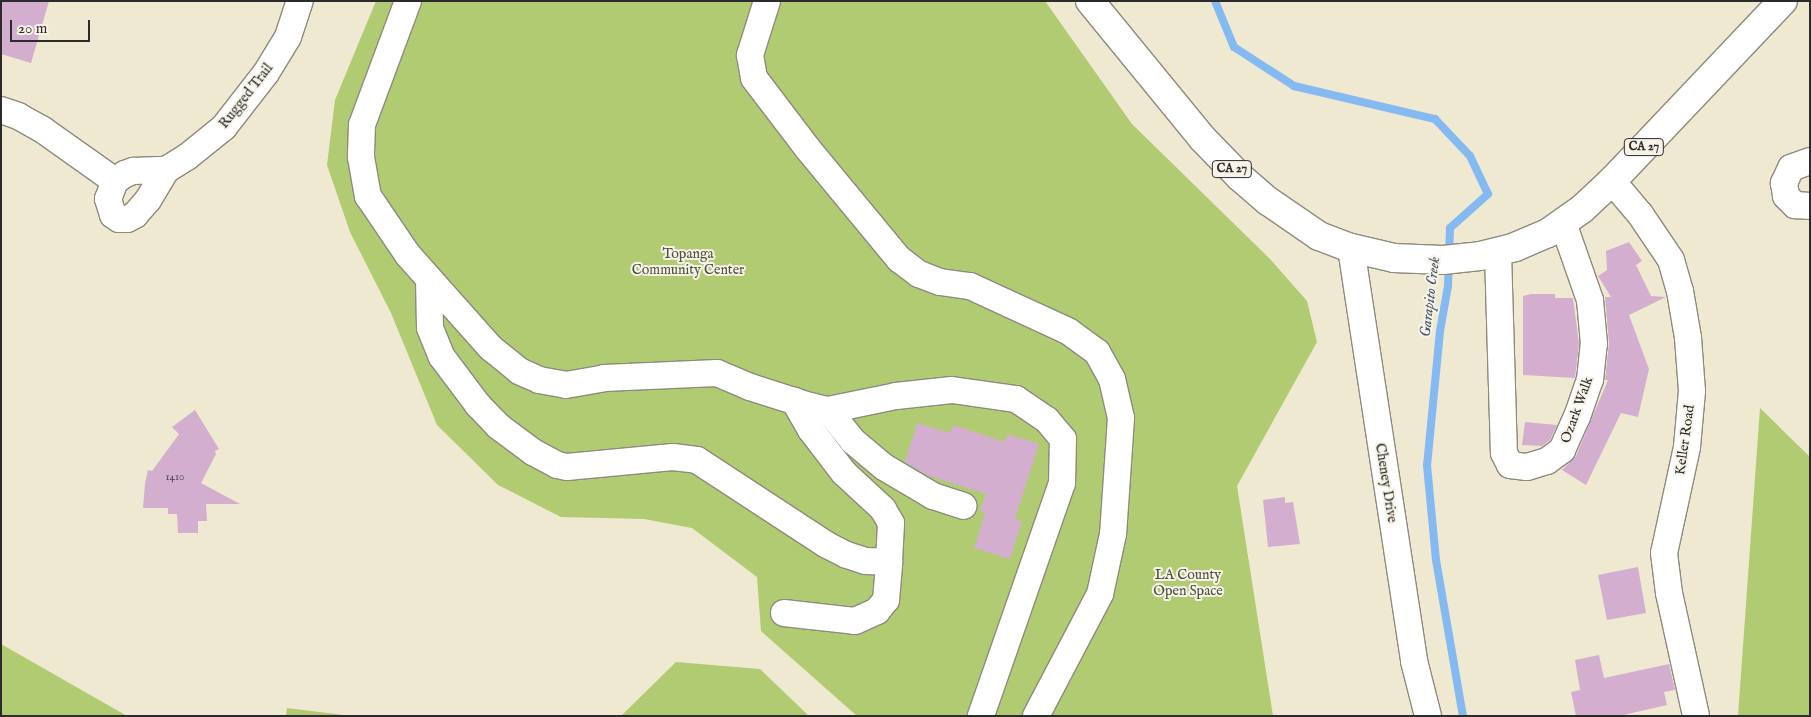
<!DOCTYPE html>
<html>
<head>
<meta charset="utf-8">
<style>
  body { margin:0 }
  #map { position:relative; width:1811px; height:717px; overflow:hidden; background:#efe9d1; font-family:"IM FELL English",serif }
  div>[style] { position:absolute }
  .green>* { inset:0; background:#b0cb71 }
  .stream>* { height:8px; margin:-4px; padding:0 4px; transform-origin:4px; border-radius:4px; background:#84b9f2 }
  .building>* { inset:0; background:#d4aecf }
  .roads { filter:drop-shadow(1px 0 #8d8a7e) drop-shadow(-1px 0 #8d8a7e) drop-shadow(0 1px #8d8a7e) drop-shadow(0 -1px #8d8a7e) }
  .minor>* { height:26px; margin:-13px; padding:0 13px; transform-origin:13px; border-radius:13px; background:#fff }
  .major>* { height:28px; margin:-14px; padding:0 14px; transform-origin:14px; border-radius:14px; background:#fff }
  span { translate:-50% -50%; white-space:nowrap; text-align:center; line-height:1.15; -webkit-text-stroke:4px #f7f3e8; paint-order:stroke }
  .number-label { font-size:11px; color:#554c54 }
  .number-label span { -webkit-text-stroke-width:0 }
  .shield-label span { padding:1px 4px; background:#f7f3e8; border:1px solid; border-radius:4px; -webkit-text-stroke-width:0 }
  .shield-label { font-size:12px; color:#2b2b2b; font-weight:700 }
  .street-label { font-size:14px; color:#2b2b2b }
  .park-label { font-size:14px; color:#4c533c }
  .water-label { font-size:15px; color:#465667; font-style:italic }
  .frame { position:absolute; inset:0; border:2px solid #2b2b2b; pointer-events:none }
  .scale { position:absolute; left:10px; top:20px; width:80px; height:22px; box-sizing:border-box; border:2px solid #2b2b2b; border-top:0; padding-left:6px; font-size:15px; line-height:18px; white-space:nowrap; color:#2b2b2b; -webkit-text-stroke:4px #f7f3e8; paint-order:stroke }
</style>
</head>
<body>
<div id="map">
  <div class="green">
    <div style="clip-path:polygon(376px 1px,1045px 1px,1132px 124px,1270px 259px,1307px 301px,1317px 342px,1237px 486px,1273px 716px,857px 716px,761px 631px,757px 577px,692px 528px,644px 519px,561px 517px,498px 485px,437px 425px,391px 313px,350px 232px,327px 165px,335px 100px)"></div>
    <div style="clip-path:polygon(1760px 408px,1810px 457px,1810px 716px,1738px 716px)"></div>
    <div style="clip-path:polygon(1px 644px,127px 716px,1px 716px)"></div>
    <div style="clip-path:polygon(676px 662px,760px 669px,809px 716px,621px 716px)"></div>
    <div style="clip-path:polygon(287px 708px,352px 716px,286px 716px)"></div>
  </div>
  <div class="stream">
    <div style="left:1215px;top:1px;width:50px;rotate:67.6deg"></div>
    <div style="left:1234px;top:47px;width:72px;rotate:33deg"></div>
    <div style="left:1294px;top:86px;width:145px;rotate:13.2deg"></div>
    <div style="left:1435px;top:119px;width:51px;rotate:46.6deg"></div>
    <div style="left:1470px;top:156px;width:42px;rotate:64.7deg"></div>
    <div style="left:1488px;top:194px;width:51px;rotate:138.2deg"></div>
    <div style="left:1450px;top:228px;width:58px;rotate:92deg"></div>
    <div style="left:1448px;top:286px;width:46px;rotate:100.1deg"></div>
    <div style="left:1440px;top:331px;width:135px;rotate:95.5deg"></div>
    <div style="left:1427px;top:465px;width:95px;rotate:84.6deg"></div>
    <div style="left:1436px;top:560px;width:158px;rotate:80.2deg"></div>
  </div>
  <div class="building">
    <div style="clip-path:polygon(1px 1px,49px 1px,31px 63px,1px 54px)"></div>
    <div style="clip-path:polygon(1629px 242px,1642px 261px,1636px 265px,1651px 296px,1666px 297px,1629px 315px,1649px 369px,1638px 417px,1621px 413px,1586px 485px,1562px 470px,1576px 456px,1608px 380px,1605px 380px,1609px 343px,1605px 297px,1611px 297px,1598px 276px,1607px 270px,1606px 251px)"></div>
    <div style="clip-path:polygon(1531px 294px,1555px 294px,1555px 298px,1573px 298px,1579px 344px,1575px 378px,1523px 375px,1523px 296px)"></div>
    <div style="clip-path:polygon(195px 410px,219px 449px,215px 451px,216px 454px,201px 483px,240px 504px,206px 504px,207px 521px,198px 521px,198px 533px,178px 533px,177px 514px,168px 514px,168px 508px,143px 508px,145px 483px,148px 470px,152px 471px,179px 434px,172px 427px)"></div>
    <div style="clip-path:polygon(1525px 422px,1557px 425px,1550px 440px,1542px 446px,1522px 445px)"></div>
    <div style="clip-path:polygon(917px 423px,950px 433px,953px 425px,1005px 442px,1007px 434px,1039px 444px,1015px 519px,1022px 521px,1010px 559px,974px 548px,985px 513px,980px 511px,986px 494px,927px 475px,905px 462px)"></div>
    <div style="clip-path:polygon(1285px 497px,1285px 503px,1293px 502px,1300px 544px,1268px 547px,1263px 500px)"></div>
    <div style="clip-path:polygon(1638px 567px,1646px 613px,1607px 620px,1598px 575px)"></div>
    <div style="clip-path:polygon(1599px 655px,1604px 678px,1669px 664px,1675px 690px,1664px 692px,1667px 705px,1619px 716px,1576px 716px,1571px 692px,1580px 690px,1575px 660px)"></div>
  </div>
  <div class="roads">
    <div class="minor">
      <div style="left:408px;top:1px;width:132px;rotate:110.4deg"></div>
      <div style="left:362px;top:125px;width:32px;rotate:92deg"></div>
      <div style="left:361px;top:157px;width:40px;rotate:80deg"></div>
      <div style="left:368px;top:196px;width:71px;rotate:55.9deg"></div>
      <div style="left:408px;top:255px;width:125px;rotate:48.3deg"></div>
      <div style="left:491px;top:348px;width:36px;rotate:39deg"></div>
      <div style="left:519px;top:371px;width:22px;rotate:24deg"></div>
      <div style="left:539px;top:380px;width:27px;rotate:10deg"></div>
      <div style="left:566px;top:385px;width:39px;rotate:-10deg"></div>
      <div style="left:604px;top:378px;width:113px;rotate:-2.5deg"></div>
      <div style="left:717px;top:373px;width:36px;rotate:23deg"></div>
      <div style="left:750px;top:387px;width:63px;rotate:17.6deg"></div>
      <div style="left:810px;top:406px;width:18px;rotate:13deg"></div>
      <div style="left:828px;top:410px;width:69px;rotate:-11.6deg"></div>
      <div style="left:896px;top:396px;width:56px;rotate:-6.1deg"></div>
      <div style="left:952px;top:390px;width:65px;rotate:8deg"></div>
      <div style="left:1016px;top:399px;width:37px;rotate:34deg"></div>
      <div style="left:1047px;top:420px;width:25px;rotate:50deg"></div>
      <div style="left:1063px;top:439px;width:44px;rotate:91.3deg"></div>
      <div style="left:1062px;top:483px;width:247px;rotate:109.2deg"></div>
      <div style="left:767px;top:1px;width:57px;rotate:107.5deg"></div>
      <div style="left:750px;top:55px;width:23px;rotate:80deg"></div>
      <div style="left:754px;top:78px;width:89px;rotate:52.7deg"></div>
      <div style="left:808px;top:149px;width:143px;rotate:50.4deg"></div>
      <div style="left:899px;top:259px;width:25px;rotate:37deg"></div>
      <div style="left:919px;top:274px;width:22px;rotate:21deg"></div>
      <div style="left:940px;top:282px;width:30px;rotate:8deg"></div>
      <div style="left:970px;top:286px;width:108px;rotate:24.7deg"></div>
      <div style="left:1068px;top:331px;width:36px;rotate:36deg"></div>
      <div style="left:1097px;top:352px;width:31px;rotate:61deg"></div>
      <div style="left:1112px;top:379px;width:40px;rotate:77deg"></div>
      <div style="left:1121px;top:418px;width:116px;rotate:93.9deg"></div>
      <div style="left:1113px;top:534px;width:61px;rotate:102.2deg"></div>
      <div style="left:1100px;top:594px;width:138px;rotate:117.7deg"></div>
      <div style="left:1px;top:110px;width:18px;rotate:19deg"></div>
      <div style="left:18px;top:116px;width:29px;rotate:29deg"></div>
      <div style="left:43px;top:130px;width:88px;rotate:35.3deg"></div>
      <div style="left:1810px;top:161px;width:20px;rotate:160deg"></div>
      <div style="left:1791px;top:168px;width:17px;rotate:115deg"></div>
      <div style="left:1784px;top:183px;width:13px;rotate:81deg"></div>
      <div style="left:1786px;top:196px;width:13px;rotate:45deg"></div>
      <div style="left:1795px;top:205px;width:15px;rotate:4deg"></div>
      <div style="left:166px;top:170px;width:35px;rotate:121deg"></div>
      <div style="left:148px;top:200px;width:20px;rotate:131deg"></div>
      <div style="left:135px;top:215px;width:9px;rotate:153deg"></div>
      <div style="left:127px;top:219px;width:8px;rotate:180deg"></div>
      <div style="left:119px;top:219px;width:7px;rotate:-146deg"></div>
      <div style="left:113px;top:215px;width:17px;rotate:-107deg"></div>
      <div style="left:108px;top:199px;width:19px;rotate:-69deg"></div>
      <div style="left:115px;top:181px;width:12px;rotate:-35deg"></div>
      <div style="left:125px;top:174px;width:9px;rotate:-21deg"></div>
      <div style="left:133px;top:171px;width:33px;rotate:-2deg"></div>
      <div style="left:166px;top:170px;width:25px;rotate:-32deg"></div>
      <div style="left:187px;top:157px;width:48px;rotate:-39deg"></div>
      <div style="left:224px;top:127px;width:68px;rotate:-52.1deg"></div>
      <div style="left:266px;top:73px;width:42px;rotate:-58.6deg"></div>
      <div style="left:288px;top:37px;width:38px;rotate:-72deg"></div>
      <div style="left:1612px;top:181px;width:43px;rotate:49.7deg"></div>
      <div style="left:1640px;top:214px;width:55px;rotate:56deg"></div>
      <div style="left:1671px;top:260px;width:32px;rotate:74deg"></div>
      <div style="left:1680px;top:291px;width:48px;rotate:80.3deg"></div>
      <div style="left:1688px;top:338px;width:53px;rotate:85.7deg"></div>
      <div style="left:1692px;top:391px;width:56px;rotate:95.1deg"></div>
      <div style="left:1687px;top:447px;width:108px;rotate:102.2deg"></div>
      <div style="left:1664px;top:553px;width:40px;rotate:82.9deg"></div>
      <div style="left:1669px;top:593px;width:126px;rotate:77.6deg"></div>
      <div style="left:1351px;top:248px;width:418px;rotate:81.3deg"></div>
      <div style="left:1414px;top:661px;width:57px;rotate:75.7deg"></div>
      <div style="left:1498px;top:253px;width:200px;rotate:88.3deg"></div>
      <div style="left:1504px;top:453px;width:13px;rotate:63deg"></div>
      <div style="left:1510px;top:465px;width:17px;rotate:7deg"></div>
      <div style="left:1527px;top:467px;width:21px;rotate:-17deg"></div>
      <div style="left:1547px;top:461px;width:19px;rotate:-36deg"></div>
      <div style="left:1562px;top:450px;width:36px;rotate:-66deg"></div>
      <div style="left:1577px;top:417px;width:39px;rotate:-71deg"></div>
      <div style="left:1590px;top:380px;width:36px;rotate:-84deg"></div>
      <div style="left:1594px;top:344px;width:44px;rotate:-95.2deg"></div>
      <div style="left:1590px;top:300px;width:82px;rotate:-109.3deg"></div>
      <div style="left:429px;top:279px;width:49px;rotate:88.8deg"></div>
      <div style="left:430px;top:328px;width:31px;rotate:68deg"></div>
      <div style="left:442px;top:357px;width:60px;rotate:53.1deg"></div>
      <div style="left:478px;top:405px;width:29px;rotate:46deg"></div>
      <div style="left:498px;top:426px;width:44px;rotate:36.6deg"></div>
      <div style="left:533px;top:452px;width:27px;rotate:28deg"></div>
      <div style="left:557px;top:465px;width:10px;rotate:11deg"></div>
      <div style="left:567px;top:467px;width:106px;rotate:-5.4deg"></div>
      <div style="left:673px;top:457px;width:24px;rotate:7deg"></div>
      <div style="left:697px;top:460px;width:155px;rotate:33.2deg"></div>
      <div style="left:827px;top:545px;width:22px;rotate:27deg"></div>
      <div style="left:847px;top:555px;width:19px;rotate:18deg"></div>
      <div style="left:865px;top:561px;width:24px;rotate:2deg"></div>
      <div style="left:828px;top:410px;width:40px;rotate:51deg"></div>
      <div style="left:853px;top:441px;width:40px;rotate:40deg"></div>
      <div style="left:884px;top:467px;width:57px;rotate:30.6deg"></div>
      <div style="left:933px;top:496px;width:32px;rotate:18deg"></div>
      <div style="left:784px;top:613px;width:71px;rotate:6.4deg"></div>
      <div style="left:855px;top:621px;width:24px;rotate:-24deg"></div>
      <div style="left:877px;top:611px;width:14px;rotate:-51deg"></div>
      <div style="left:886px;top:600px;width:38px;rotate:-85deg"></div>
      <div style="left:889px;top:562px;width:39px;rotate:-87deg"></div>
      <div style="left:891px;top:523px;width:16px;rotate:-120deg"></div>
      <div style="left:883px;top:509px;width:53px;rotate:-137.3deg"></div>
      <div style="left:844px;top:473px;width:54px;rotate:-127.5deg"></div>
      <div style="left:811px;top:430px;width:34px;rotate:-120deg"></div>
    </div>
    <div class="major">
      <div style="left:1090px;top:1px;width:178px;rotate:50.7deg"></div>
      <div style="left:1203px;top:139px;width:53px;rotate:45.8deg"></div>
      <div style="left:1240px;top:177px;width:37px;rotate:41deg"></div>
      <div style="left:1268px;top:201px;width:62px;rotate:34.5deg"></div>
      <div style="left:1319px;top:236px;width:34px;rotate:21deg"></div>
      <div style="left:1351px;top:248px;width:44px;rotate:13.1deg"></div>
      <div style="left:1394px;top:258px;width:49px;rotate:2.3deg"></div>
      <div style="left:1443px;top:260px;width:37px;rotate:-6deg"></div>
      <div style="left:1480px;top:256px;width:36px;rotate:-14deg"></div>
      <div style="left:1515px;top:247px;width:36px;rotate:-23deg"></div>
      <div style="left:1548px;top:233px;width:42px;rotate:-35.2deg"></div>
      <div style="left:1582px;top:209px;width:41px;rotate:-43deg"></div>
      <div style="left:1612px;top:181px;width:248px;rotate:-46.5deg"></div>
    </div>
  </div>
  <div class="number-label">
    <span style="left:175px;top:477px">1410</span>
  </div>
  <div class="shield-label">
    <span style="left:1644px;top:147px">CA 27</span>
    <span style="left:1232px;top:169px">CA 27</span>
  </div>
  <div class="street-label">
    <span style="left:246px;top:96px;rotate:-52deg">Rugged Trail</span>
    <span style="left:1577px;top:410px;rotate:-70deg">Ozark Walk</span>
    <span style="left:1685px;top:440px;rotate:-82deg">Keller Road</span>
    <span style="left:1386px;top:483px;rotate:81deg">Cheney Drive</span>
  </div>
  <div class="park-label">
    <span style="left:688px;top:262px">Topanga<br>Community Center</span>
    <span style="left:1188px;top:583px">LA County<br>Open Space</span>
  </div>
  <div class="water-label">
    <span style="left:1430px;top:297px;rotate:-83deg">Garapito Creek</span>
  </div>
  <div class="frame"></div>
  <div class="scale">20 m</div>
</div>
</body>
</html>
